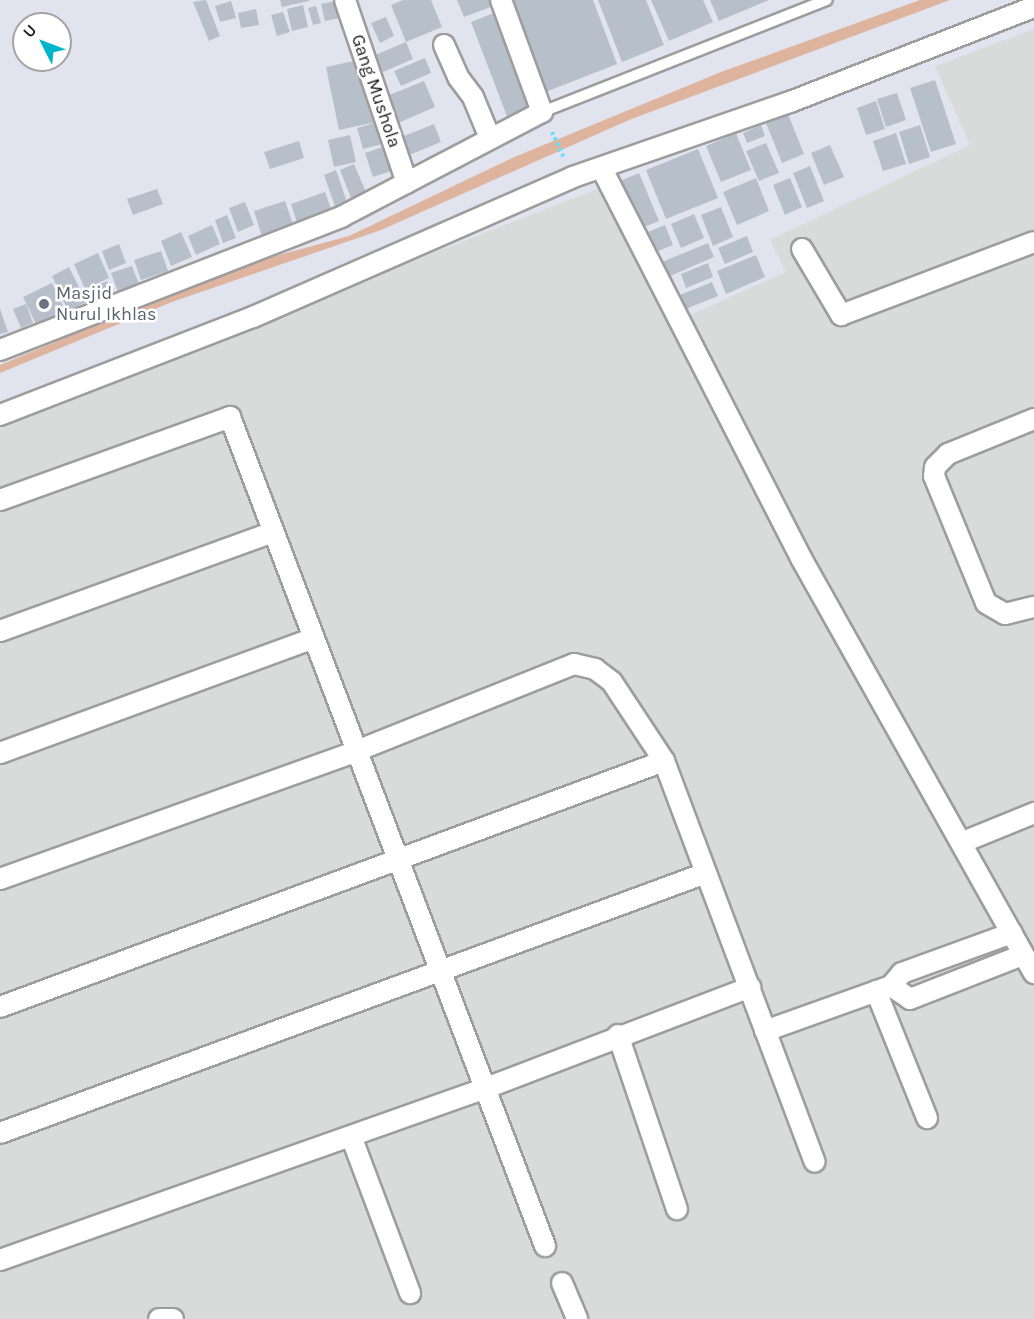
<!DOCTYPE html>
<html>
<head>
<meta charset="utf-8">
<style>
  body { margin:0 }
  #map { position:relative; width:1034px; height:1319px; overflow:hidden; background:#e1e4ee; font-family:Karla,sans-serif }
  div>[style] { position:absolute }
  .residential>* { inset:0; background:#d9dada }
  .water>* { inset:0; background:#dfb49f }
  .building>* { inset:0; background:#b7c0ca }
  .path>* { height:4px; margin-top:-2px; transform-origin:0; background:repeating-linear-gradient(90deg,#62dfff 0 3px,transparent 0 6px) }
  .roads { filter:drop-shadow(2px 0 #9d9d9d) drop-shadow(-2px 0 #9d9d9d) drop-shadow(0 2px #9d9d9d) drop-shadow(0 -2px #9d9d9d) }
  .service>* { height:10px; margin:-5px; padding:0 5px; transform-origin:5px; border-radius:5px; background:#fff }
  .minor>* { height:20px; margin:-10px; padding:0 10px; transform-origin:10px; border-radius:10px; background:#fff }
  .dots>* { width:16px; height:16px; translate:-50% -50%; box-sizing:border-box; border:3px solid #fff; border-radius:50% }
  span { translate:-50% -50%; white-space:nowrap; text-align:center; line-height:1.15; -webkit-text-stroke:5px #fff; paint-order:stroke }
  .street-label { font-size:18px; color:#1c1c1c }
  .worship-label { font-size:18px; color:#5b616d }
  .left { translate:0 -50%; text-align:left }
  .north { position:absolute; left:12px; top:12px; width:60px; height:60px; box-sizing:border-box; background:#fff; border:2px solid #a4a4a4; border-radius:50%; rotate:312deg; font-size:16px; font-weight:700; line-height:24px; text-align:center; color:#1c1c1c }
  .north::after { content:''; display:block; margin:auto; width:21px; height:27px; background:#00b5c9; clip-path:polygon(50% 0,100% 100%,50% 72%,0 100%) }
</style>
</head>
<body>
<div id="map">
  <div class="residential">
    <div style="clip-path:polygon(1034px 29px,1034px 1319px,0 1319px,0 422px,605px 186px,670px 324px,786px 272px,770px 240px,970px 145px,935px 66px)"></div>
  </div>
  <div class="water">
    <div style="clip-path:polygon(920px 0,950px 0,629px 120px,381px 230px,172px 302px,0 373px,0 365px,235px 267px,349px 236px,512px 158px,721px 72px)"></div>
  </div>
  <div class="building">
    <div style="clip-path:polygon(206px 0,220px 36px,209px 41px,193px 2px)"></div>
    <div style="clip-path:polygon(280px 0,309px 0,309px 1px,282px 7px)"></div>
    <div style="clip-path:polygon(403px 0,431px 0,442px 27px,406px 42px,391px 5px)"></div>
    <div style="clip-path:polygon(457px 0,495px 0,496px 5px,464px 17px)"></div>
    <div style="clip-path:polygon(508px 0,593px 0,617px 64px,543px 93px)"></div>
    <div style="clip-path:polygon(598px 0,646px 0,664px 45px,622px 62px)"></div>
    <div style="clip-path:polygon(651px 0,703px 0,713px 22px,669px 41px)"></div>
    <div style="clip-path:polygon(710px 0,769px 0,719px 21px)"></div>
    <div style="clip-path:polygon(231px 1px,236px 18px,220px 22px,215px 6px)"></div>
    <div style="clip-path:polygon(335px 1px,340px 18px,325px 21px,321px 4px)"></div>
    <div style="clip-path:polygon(303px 5px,308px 27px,292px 31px,287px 9px)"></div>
    <div style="clip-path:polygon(316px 6px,321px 23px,313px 25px,308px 8px)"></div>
    <div style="clip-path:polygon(256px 9px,259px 25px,241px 28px,238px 13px)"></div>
    <div style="clip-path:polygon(499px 11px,536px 108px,508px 119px,471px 22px)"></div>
    <div style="clip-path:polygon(283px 12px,290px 32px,277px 36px,271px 15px)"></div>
    <div style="clip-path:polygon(386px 17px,394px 36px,380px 43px,371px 23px)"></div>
    <div style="clip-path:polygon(406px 42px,413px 59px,383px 72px,375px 55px)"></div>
    <div style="clip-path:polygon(425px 58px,431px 73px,401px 86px,394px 71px)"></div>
    <div style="clip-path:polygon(363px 59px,376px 122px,339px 130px,326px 67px)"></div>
    <div style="clip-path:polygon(935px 80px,956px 144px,931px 152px,910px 88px)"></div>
    <div style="clip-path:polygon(424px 81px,435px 107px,398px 123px,387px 96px)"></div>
    <div style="clip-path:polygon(897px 93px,906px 120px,886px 127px,877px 99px)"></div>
    <div style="clip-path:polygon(876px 101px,885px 129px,866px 135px,857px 108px)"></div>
    <div style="clip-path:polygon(788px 114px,804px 154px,782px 163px,766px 123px)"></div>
    <div style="clip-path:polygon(384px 120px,390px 142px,363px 149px,357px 128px)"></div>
    <div style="clip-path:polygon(434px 124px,441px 142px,407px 156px,399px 138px)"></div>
    <div style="clip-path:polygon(761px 125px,765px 136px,747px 143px,743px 133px)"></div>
    <div style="clip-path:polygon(920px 125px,930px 157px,909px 164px,899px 132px)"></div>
    <div style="clip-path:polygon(736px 133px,751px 170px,721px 182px,706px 146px)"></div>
    <div style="clip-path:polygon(896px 133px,906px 164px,883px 171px,873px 141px)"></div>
    <div style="clip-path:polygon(350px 135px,356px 162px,334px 167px,328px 140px)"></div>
    <div style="clip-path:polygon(299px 141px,304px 158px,270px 169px,264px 152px)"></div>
    <div style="clip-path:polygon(766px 143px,779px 173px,759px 181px,746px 151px)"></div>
    <div style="clip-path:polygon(391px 144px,400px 168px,373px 177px,365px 153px)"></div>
    <div style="clip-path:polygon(830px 145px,844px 177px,824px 185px,811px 153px)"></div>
    <div style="clip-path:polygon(698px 149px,718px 198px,666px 219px,646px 170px)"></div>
    <div style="clip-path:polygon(354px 164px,366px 192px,351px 198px,340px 170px)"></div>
    <div style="clip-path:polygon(810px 166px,824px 201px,807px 208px,793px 173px)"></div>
    <div style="clip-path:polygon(336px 170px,349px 208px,337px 212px,324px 175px)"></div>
    <div style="clip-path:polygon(639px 173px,659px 221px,639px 229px,620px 181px)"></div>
    <div style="clip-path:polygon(756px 178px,769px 211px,737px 225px,723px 192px)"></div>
    <div style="clip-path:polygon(790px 178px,802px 207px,785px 215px,773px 185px)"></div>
    <div style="clip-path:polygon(157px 189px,163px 204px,133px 215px,127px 199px)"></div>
    <div style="clip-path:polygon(325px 192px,334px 217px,299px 229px,291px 204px)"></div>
    <div style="clip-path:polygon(285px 201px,295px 230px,263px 240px,254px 211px)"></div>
    <div style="clip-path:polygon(245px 202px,254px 225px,238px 232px,229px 208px)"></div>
    <div style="clip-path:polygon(721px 207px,733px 237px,713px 246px,701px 215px)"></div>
    <div style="clip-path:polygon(694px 214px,704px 238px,681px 248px,671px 224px)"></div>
    <div style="clip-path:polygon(227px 215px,236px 238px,223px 243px,215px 220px)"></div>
    <div style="clip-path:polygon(212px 225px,220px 244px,196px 255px,188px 236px)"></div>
    <div style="clip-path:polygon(665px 225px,673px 245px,651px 254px,643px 234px)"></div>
    <div style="clip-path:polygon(181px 232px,192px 257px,171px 266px,161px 241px)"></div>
    <div style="clip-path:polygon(747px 236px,753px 252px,725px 264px,718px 248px)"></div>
    <div style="clip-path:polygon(708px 243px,714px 257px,668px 277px,662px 262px)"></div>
    <div style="clip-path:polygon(119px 244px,126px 263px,109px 270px,102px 251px)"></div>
    <div style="clip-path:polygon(161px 251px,168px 271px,141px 280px,134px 260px)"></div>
    <div style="clip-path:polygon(98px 253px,109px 278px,85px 289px,74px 264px)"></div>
    <div style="clip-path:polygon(756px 255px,765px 277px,726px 294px,717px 271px)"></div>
    <div style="clip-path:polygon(708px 263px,713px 277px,686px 288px,681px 274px)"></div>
    <div style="clip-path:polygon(132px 266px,139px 284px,118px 292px,111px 273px)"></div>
    <div style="clip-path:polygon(69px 267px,86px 302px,68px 311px,52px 276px)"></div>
    <div style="clip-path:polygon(107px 281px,113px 294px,93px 303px,88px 290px)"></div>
    <div style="clip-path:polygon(712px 282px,718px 296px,681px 311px,675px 297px)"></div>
    <div style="clip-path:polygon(52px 283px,66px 312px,37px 326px,23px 297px)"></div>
    <div style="clip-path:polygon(26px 304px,33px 323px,21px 328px,13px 309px)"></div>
    <div style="clip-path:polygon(0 309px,8px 332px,0 334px)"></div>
  </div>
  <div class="path">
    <div style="left:552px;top:132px;width:29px;rotate:65deg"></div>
  </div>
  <div class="roads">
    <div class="service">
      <div style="left:542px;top:112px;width:306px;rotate:-21.5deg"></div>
    </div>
    <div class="minor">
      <div style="left:345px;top:0;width:193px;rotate:71.3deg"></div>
      <div style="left:444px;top:45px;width:35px;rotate:66deg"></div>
      <div style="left:458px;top:77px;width:25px;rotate:53deg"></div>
      <div style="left:473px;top:97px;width:44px;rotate:67.5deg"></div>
      <div style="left:602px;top:169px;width:437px;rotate:62.9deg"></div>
      <div style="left:801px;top:558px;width:476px;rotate:60.7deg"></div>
      <div style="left:802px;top:249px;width:77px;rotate:59.4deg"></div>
      <div style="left:841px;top:315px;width:206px;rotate:-20.7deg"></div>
      <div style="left:0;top:350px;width:368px;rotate:-21.3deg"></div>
      <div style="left:343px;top:216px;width:225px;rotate:-27.6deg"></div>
      <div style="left:542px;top:112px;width:119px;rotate:-110.1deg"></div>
      <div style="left:0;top:415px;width:271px;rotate:-21.2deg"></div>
      <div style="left:253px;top:317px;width:349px;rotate:-23.6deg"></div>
      <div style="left:573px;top:177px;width:230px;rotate:-19.1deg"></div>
      <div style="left:790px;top:102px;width:262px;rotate:-21.3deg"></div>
      <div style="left:1034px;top:419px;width:93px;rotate:157.9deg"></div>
      <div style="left:948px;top:454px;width:18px;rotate:135deg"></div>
      <div style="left:935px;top:467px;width:9px;rotate:96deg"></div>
      <div style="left:934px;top:476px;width:137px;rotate:67.7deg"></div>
      <div style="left:986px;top:603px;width:22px;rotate:30deg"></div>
      <div style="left:1005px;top:614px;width:30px;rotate:-14deg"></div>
      <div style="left:0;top:500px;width:245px;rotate:-19.8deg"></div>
      <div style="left:230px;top:417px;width:887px;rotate:69.19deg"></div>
      <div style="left:0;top:631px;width:291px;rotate:-19.9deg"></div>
      <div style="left:0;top:753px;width:332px;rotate:-20.1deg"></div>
      <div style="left:963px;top:842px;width:77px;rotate:-22.2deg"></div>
      <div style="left:0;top:879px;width:376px;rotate:-19.7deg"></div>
      <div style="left:354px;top:752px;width:237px;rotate:-21.8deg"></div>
      <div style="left:574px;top:664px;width:22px;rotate:13deg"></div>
      <div style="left:595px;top:669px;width:21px;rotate:37deg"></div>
      <div style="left:612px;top:682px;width:95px;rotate:56.6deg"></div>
      <div style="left:664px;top:761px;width:428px;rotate:69.4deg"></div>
      <div style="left:891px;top:986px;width:23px;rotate:34deg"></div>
      <div style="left:910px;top:999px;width:121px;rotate:-21.3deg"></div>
      <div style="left:876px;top:991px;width:137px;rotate:68.1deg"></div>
      <div style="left:0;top:1007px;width:708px;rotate:-20.33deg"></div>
      <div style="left:765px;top:1031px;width:134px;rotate:-19.7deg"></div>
      <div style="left:891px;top:986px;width:17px;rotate:-50deg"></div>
      <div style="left:902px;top:973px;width:117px;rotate:-20deg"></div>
      <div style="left:618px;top:1035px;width:184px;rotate:71.3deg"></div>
      <div style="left:0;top:1133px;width:752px;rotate:-20.22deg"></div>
      <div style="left:351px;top:1136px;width:168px;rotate:69.4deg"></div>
      <div style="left:0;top:1260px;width:516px;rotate:-19.49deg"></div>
      <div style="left:486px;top:1088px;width:283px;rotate:-20.9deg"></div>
      <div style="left:562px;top:1283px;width:39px;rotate:67deg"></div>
      <div style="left:159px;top:1319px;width:14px"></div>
    </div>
  </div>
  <div class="dots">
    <div style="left:44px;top:304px;background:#6b7280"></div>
  </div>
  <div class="street-label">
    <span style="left:376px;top:91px;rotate:71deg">Gang Mushola</span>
  </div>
  <div class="worship-label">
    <span class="left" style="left:56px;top:304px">Masjid<br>Nurul Ikhlas</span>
  </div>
  <div class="north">U</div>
</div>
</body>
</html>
